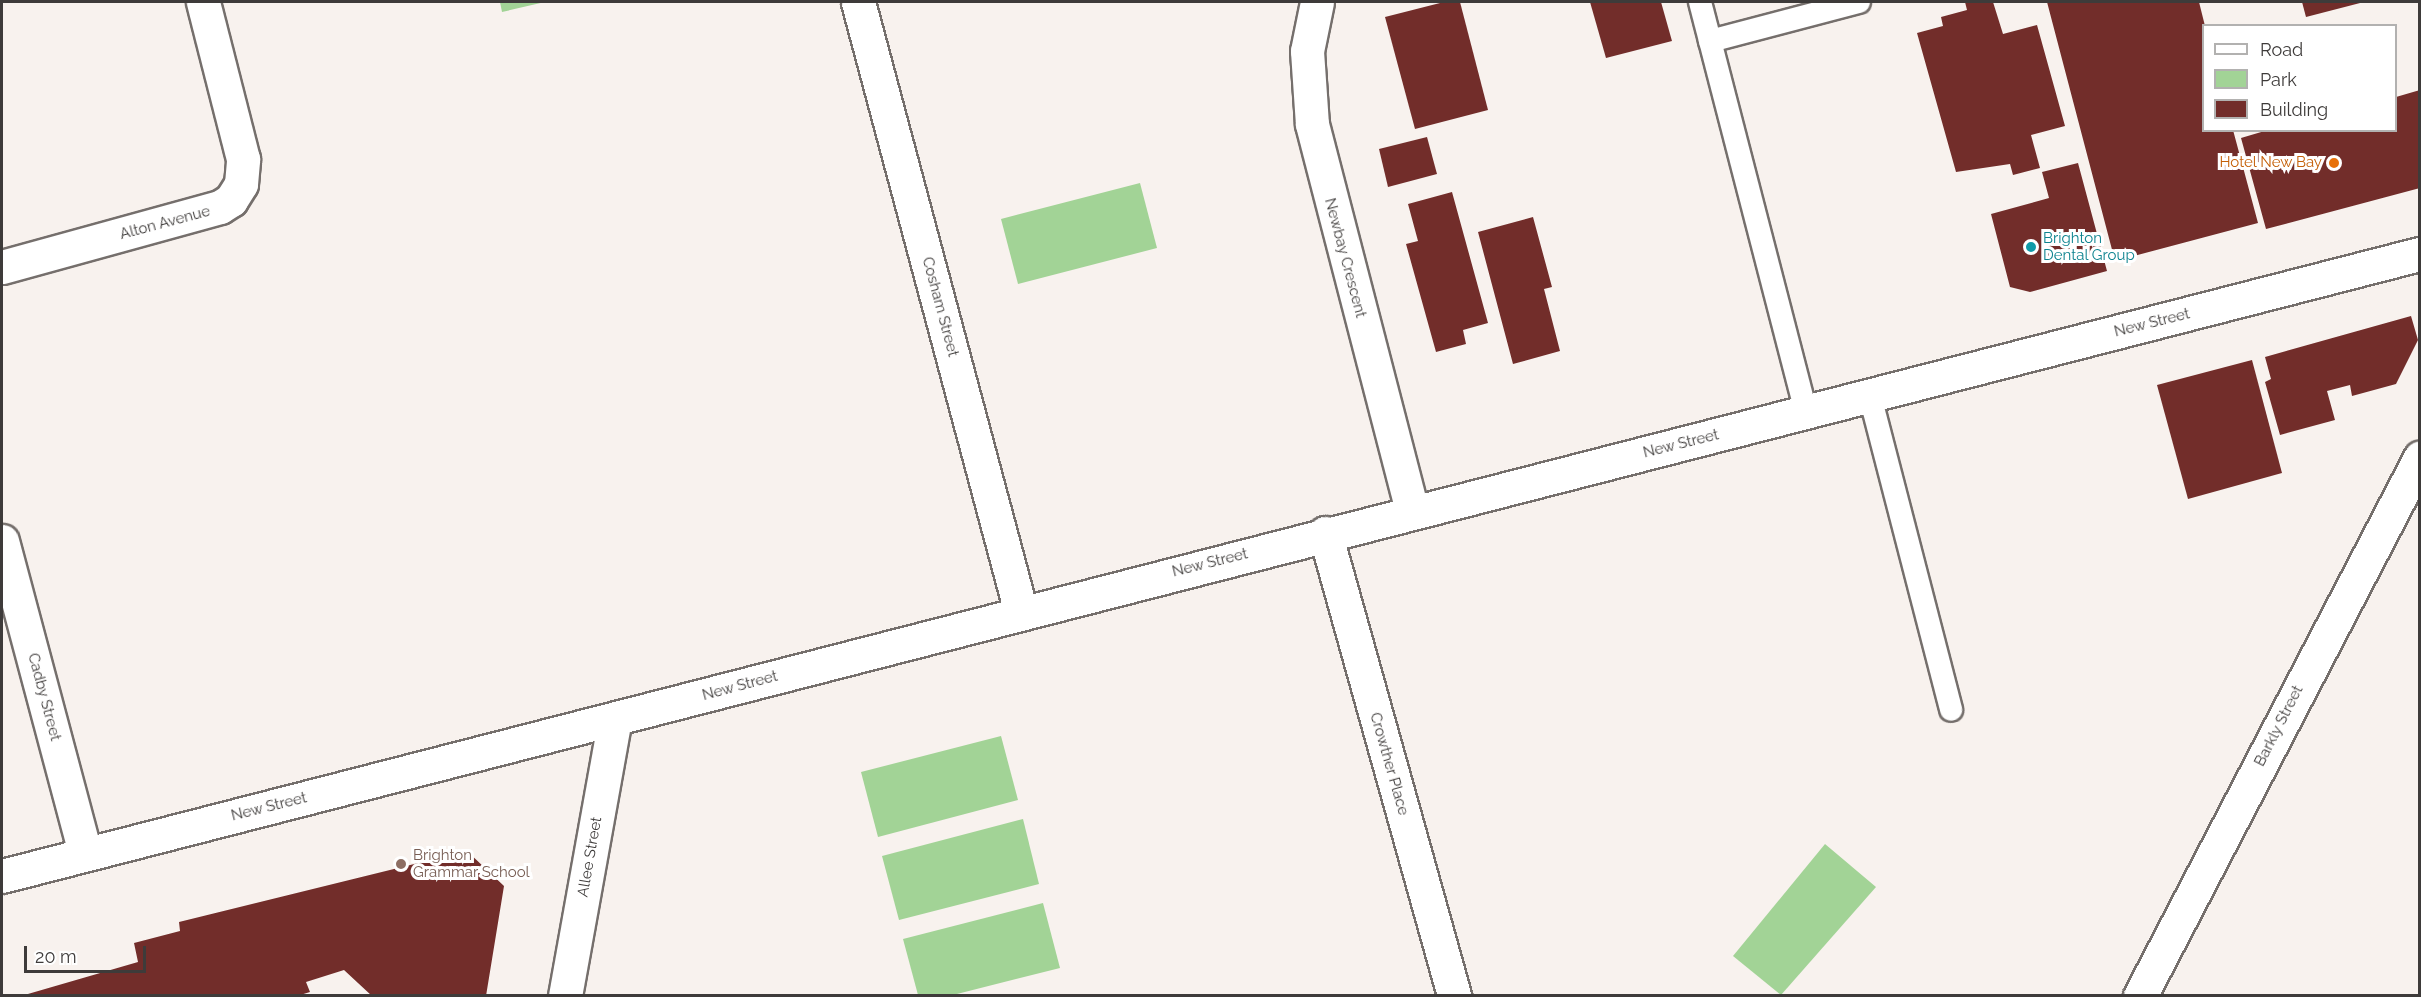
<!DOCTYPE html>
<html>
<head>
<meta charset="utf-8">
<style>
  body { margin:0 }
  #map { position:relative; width:2421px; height:997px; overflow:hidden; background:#f8f2ee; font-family:Raleway,sans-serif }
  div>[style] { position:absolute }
  .green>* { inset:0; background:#a2d396 }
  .building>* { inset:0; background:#722d2a }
  .roads { filter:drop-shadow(2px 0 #756f6c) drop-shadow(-2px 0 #756f6c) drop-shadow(0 2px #756f6c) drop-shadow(0 -2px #756f6c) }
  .lane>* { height:22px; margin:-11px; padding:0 11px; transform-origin:11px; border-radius:11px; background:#fff }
  .street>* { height:33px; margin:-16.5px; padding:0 16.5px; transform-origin:16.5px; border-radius:16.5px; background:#fff }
  .secondary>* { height:33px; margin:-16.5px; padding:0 16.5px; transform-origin:16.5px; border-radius:16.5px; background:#fff }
  .dots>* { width:16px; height:16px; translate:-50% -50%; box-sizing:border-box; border:3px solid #fff; border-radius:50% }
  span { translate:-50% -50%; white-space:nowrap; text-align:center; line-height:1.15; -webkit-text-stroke:6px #fff; paint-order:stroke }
  .food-label { font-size:15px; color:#c56008 }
  .right { translate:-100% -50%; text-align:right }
  .street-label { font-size:15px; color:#3e3b3a }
  .culture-label { font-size:15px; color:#0d838f }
  .left { translate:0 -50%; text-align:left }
  .education-label { font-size:15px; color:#785e54 }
  .frame { position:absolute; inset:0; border:3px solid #3e3b3a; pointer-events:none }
  .legend { position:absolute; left:2202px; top:24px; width:195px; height:108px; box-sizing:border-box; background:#fff; border:2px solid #b2b1b0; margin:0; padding:8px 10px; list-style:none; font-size:18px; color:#3e3b3a }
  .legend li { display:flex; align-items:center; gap:12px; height:30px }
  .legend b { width:30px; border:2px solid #b2b1b0 }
  .scale { position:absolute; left:24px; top:946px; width:122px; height:27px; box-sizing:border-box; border:3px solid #3e3b3a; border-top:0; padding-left:8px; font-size:18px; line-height:21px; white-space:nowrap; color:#3e3b3a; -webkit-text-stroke:4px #fff; paint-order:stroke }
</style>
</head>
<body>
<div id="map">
  <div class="green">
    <div style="clip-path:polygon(500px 2px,545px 2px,502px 12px)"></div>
    <div style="clip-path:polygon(1140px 183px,1157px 248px,1018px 284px,1001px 219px)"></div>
    <div style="clip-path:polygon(1001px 736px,1018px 800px,878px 837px,861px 772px)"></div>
    <div style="clip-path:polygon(1023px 819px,1039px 884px,899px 920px,882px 856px)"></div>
    <div style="clip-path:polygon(1825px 844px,1876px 887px,1781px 995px,1733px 956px)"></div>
    <div style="clip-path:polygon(1043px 903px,1060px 968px,953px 995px,918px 995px,903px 939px)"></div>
  </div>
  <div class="building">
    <div style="clip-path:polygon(1444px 2px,1460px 2px,1488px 110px,1415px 129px,1385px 17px)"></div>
    <div style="clip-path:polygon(1590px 2px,1661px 2px,1672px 41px,1606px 58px)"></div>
    <div style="clip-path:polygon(1965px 2px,1993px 2px,2003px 34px,2037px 25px,2065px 126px,2031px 135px,2040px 168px,2013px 175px,2010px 164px,1956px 172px,1917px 33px,1943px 26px,1941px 17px,1967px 10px)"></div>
    <div style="clip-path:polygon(2047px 2px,2199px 2px,2205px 26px,2204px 130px,2233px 130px,2258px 223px,2115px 261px)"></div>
    <div style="clip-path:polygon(2302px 2px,2364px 2px,2306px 17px)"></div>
    <div style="clip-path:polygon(2420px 90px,2420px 188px,2266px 229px,2241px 138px,2268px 130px,2396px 130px,2396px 97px)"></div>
    <div style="clip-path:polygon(1427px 137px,1437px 174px,1388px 187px,1379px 149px)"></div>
    <div style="clip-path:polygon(2078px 163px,2107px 271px,2030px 292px,2010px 287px,1991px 214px,2049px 198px,2042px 172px)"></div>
    <div style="clip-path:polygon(1452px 192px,1488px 323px,1463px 330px,1466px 344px,1436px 352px,1406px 244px,1418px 241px,1408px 204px)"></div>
    <div style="clip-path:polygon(1533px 217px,1552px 287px,1544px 289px,1560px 351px,1513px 364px,1478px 232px)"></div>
    <div style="clip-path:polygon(2411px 316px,2418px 340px,2396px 384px,2352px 396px,2350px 385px,2327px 391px,2335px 420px,2280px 435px,2265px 382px,2271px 379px,2265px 357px)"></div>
    <div style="clip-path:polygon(2252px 360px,2282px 473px,2188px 499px,2157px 385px)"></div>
    <div style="clip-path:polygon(467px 851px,504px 886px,486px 996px,372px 996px,344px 970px,306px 982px,310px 992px,297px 996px,21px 996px,138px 962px,134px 943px,180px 931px,179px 922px)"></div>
  </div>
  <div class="roads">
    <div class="lane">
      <div style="left:1700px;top:2px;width:423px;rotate:75.5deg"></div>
      <div style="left:1710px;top:41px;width:154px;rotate:-14.7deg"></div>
      <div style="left:1870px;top:396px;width:324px;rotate:75.5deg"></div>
    </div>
    <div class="street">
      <div style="left:858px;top:2px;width:631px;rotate:75.04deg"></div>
      <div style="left:1317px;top:2px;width:50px;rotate:101.5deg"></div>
      <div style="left:1307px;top:51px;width:73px;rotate:86.1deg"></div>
      <div style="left:1312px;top:124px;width:401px;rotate:75.5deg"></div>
      <div style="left:2px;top:267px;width:226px;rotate:-15.4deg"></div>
      <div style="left:220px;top:207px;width:13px;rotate:-32deg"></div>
      <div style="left:231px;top:200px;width:19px;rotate:-58deg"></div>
      <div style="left:241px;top:184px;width:25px;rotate:-85deg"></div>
      <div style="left:243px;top:159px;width:162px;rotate:-104.3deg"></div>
      <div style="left:1325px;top:533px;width:481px;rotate:74.4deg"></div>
      <div style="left:2px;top:541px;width:324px;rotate:75.1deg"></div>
      <div style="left:565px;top:996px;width:281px;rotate:-79.8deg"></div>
      <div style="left:2140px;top:996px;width:607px;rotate:-62.51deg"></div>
    </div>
    <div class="secondary">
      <div style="left:2px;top:876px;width:2497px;rotate:-14.43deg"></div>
    </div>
  </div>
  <div class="dots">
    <div style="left:2334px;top:163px;background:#e8710a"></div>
    <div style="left:2031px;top:247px;background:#0f9aa8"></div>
    <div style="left:401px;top:864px;background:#8d6e63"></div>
  </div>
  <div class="food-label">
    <span class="right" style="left:2322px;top:163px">Hotel New Bay</span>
  </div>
  <div class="street-label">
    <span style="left:165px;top:223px;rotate:-15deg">Alton Avenue</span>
    <span style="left:1345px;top:258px;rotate:75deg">Newbay Crescent</span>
    <span style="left:940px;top:307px;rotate:75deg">Cosham Street</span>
    <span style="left:2152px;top:323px;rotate:-14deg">New Street</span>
    <span style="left:1681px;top:444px;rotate:-14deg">New Street</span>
    <span style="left:1210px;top:563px;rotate:-14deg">New Street</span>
    <span style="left:740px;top:686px;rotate:-15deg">New Street</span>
    <span style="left:44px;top:697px;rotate:75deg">Cadby Street</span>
    <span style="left:2279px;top:726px;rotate:-63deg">Barkly Street</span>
    <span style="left:1389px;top:764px;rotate:74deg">Crowther Place</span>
    <span style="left:269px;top:807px;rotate:-14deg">New Street</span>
    <span style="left:590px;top:857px;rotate:-80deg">Allee Street</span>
  </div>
  <div class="culture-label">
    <span class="left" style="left:2043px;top:247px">Brighton<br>Dental Group</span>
  </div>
  <div class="education-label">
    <span class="left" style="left:413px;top:864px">Brighton<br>Grammar School</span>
  </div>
  <div class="frame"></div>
  <ul class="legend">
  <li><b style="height:8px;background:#fff"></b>Road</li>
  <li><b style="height:16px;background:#a2d396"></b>Park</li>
  <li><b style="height:16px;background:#722d2a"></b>Building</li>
  </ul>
  <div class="scale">20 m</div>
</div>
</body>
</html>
